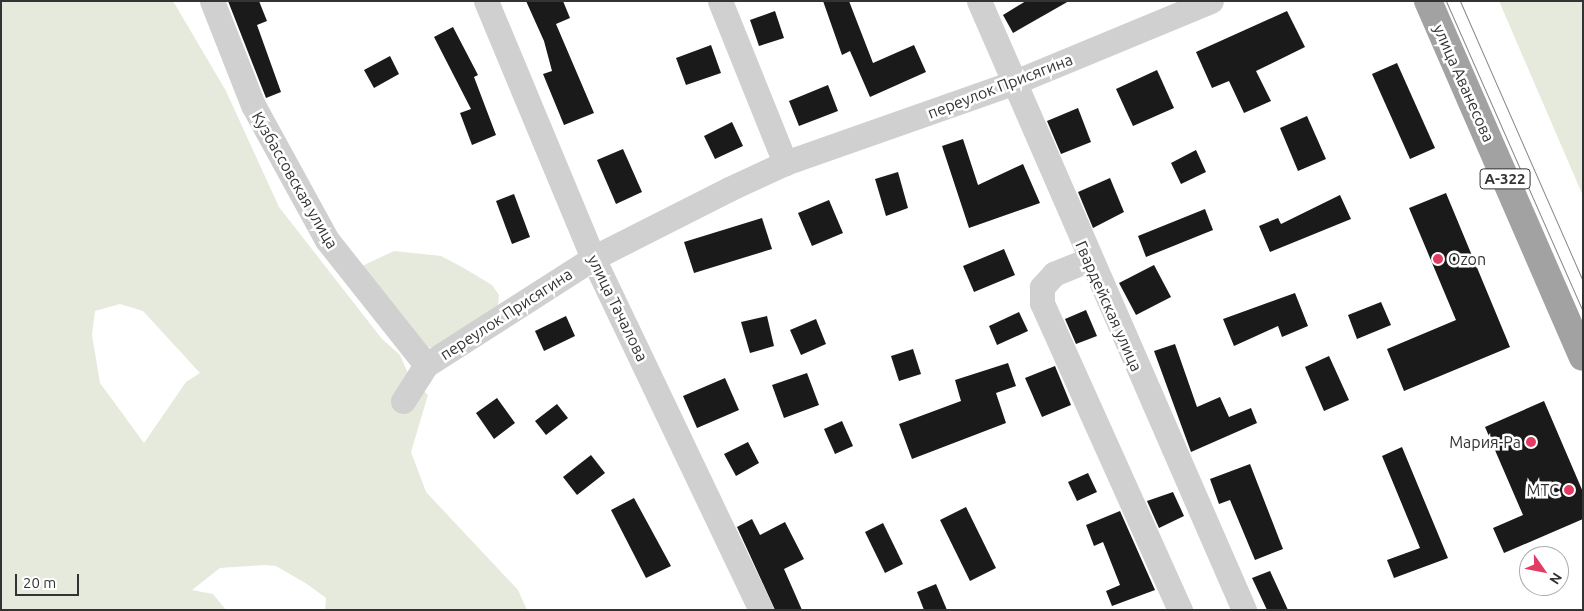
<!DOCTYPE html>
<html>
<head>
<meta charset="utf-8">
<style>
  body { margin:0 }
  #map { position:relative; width:1584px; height:611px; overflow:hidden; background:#fff; font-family:Ubuntu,sans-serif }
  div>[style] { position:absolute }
  .green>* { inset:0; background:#e5eadc }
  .building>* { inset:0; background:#1a1a1a }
  .minor>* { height:25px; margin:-12.5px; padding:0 12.5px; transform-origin:12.5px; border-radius:12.5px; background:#d0d0d0 }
  .trunk>* { height:28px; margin:-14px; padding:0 14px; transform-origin:14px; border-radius:14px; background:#a2a2a2 }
  .tram>* { height:1px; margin:-0.5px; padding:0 0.5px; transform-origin:0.5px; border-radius:0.5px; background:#888 }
  .dots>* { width:14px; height:14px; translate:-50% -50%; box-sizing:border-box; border:2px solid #fff; border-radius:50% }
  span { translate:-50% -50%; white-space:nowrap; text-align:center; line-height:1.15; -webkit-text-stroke:5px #fff; paint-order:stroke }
  .shield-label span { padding:1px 4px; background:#fff; border:1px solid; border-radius:4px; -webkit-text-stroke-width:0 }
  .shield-label { font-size:15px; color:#333; font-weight:700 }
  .street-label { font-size:16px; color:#333 }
  .poi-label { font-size:16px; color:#333 }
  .left { translate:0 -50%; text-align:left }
  .right { translate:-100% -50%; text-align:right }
  .frame { position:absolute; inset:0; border:2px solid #333; pointer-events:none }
  .north { position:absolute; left:1519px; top:546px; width:50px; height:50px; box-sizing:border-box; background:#fff; border:1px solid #adadad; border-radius:50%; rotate:123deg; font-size:14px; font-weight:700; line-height:20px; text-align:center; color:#333 }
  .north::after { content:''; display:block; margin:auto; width:18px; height:22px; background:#e33c64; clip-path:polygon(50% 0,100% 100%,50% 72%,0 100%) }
  .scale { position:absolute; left:15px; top:574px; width:64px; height:22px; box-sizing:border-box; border:2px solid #333; border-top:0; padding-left:6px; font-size:15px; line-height:18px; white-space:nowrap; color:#333; -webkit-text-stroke:4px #fff; paint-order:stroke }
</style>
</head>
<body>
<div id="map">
  <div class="green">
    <div style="clip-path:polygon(evenodd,1px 1px,173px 1px,226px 91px,279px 207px,382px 339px,400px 355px,410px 378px,428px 395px,411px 452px,426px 492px,518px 590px,527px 610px,325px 610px,326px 598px,307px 584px,276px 566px,265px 565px,220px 568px,192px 590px,213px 594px,226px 610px,1px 610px,1px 1px,120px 304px,143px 311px,200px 373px,186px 382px,144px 443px,100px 383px,92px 335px,95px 311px,120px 304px)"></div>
    <div style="clip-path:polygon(1499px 1px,1583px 1px,1583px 196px)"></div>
    <div style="clip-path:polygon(394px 251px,441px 256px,462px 267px,492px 285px,499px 295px,498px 306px,439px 346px,427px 348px,362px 266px)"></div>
  </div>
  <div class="building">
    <div style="clip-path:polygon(228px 1px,259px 1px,267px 21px,257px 25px,281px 92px,266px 98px)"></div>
    <div style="clip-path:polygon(526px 1px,563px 1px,570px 18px,556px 24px,594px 113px,564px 125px,543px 74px,552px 71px,544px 41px)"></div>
    <div style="clip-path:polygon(823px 1px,849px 1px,873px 63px,914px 45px,926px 72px,870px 97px,850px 51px,842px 55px)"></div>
    <div style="clip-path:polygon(1026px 1px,1069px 1px,1013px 33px,1003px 15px)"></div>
    <div style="clip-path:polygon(775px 11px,784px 38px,759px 46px,750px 20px)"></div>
    <div style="clip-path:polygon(1287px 11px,1305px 47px,1256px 71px,1271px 101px,1244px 113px,1229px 81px,1212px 88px,1196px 52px)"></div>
    <div style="clip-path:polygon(453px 27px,478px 75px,474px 77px,496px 135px,472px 145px,460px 113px,471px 109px,434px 37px)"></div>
    <div style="clip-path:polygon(711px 45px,721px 73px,686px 85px,676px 58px)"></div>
    <div style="clip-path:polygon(390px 56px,399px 74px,374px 88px,364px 70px)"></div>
    <div style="clip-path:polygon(1397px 63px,1435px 148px,1410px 159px,1372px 74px)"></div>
    <div style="clip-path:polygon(1157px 70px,1174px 108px,1133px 126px,1116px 89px)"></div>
    <div style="clip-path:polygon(828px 85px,838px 111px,799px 126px,789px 101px)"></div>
    <div style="clip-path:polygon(1078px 108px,1091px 142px,1061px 154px,1047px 121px)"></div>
    <div style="clip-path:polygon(1307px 116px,1326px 159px,1298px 171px,1280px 128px)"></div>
    <div style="clip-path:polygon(732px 122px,743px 146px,715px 159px,704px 136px)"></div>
    <div style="clip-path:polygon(963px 139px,978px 185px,1023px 164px,1040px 203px,969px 228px,942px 146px)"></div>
    <div style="clip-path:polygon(623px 149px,642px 192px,616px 204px,597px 160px)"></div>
    <div style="clip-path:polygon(1196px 150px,1206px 172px,1181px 184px,1171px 163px)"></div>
    <div style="clip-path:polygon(898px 172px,908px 208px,886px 216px,875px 179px)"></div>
    <div style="clip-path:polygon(1110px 178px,1124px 212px,1093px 228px,1078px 192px)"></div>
    <div style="clip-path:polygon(1446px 193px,1510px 347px,1404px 391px,1387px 349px,1456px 320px,1409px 208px)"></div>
    <div style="clip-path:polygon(514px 194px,530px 237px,512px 244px,496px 201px)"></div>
    <div style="clip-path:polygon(1340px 195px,1351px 219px,1270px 252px,1259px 226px,1278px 218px,1281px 224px)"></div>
    <div style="clip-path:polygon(829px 200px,843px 233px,812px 246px,798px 213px)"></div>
    <div style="clip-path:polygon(1205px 209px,1213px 230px,1146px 257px,1138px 236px)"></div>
    <div style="clip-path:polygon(762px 218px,772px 249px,694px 273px,684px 242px)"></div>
    <div style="clip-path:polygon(1004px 249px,1015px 275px,974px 292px,963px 266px)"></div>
    <div style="clip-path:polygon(1154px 265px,1171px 297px,1136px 315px,1119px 283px)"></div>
    <div style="clip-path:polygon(1295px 293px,1308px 326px,1282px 337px,1278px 326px,1234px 346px,1223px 319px)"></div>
    <div style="clip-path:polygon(1381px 302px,1391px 325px,1357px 339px,1348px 315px)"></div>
    <div style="clip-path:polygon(1086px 310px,1097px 336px,1076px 344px,1065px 319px)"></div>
    <div style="clip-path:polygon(1019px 312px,1028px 331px,997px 345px,989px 326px)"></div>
    <div style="clip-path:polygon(566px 316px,575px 336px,544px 351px,535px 331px)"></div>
    <div style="clip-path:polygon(767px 316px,774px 346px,750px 353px,741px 322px)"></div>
    <div style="clip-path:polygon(816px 319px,826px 344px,801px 355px,790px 330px)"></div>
    <div style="clip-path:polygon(1175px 344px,1197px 407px,1220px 397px,1229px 417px,1251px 408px,1257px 423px,1191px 452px,1154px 351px)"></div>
    <div style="clip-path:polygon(913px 349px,921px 374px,899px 381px,891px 356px)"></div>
    <div style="clip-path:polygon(1329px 356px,1349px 400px,1324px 411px,1305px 367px)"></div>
    <div style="clip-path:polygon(1008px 363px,1016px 386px,996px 393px,1006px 423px,912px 459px,899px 424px,961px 401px,955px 380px)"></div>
    <div style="clip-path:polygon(1055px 366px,1071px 405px,1042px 417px,1025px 378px)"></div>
    <div style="clip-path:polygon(807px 373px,819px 405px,784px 418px,772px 385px)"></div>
    <div style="clip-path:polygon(725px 378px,739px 410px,697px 428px,683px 396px)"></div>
    <div style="clip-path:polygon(497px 398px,515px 423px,494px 439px,476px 413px)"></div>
    <div style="clip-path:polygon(1544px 401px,1583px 492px,1583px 519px,1504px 553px,1493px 528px,1523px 515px,1485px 427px)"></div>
    <div style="clip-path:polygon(557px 404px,568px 418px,546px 435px,535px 421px)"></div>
    <div style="clip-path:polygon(842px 421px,853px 446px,835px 454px,824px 429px)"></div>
    <div style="clip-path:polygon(748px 442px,759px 463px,736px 476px,724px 454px)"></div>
    <div style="clip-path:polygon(1402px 447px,1448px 558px,1394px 578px,1387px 560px,1420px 548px,1382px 456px)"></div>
    <div style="clip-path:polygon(591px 455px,605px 473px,577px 495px,563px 477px)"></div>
    <div style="clip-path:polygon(1250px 464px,1283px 549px,1255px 560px,1230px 500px,1219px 504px,1210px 479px)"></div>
    <div style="clip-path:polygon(1088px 473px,1097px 492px,1077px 501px,1068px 482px)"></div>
    <div style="clip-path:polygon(1173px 492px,1184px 516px,1159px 528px,1147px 501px)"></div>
    <div style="clip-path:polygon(634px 498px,671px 566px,646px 578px,611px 510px)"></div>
    <div style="clip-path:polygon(966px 507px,996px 568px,970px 581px,940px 520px)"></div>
    <div style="clip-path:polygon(1120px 511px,1155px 590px,1112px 606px,1106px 591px,1120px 585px,1103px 542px,1094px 546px,1086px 525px)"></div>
    <div style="clip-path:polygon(752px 519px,760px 535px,785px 522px,804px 559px,784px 569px,802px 610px,775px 610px,737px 527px)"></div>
    <div style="clip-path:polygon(883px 523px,903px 564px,885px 573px,865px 532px)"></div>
    <div style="clip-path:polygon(1270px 571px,1288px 610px,1267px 610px,1252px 578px)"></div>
    <div style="clip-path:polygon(936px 584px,947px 610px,924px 610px,917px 592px)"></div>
  </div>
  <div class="minor">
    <div style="left:212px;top:1px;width:112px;rotate:68.5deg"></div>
    <div style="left:253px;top:105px;width:154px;rotate:61.3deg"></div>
    <div style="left:327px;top:240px;width:159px;rotate:51.6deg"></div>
    <div style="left:486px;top:1px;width:278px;rotate:67.4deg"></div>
    <div style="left:593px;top:258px;width:390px;rotate:64.5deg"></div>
    <div style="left:720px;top:1px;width:175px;rotate:68.1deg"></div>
    <div style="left:979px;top:1px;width:664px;rotate:66.48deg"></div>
    <div style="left:1088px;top:260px;width:37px;rotate:158deg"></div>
    <div style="left:1054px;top:274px;width:18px;rotate:133deg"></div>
    <div style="left:1042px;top:287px;width:16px;rotate:90deg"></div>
    <div style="left:1042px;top:303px;width:337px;rotate:65.8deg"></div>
    <div style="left:403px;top:401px;width:43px;rotate:-57.4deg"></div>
    <div style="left:426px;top:365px;width:198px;rotate:-32.6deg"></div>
    <div style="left:593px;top:258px;width:153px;rotate:-26.9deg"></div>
    <div style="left:729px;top:189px;width:62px;rotate:-24.9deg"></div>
    <div style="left:785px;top:163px;width:244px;rotate:-19.4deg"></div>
    <div style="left:1015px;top:82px;width:212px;rotate:-22.5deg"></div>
  </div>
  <div class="trunk">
    <div style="left:1428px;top:1px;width:388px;rotate:66.5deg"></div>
  </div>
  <div class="tram">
    <div style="left:1446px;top:1px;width:340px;rotate:66.2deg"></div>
    <div style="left:1460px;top:1px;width:306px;rotate:66.3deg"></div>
  </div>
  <div class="dots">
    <div style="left:1438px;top:259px;background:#e33c64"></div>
    <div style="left:1531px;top:442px;background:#e33c64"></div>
    <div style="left:1569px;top:490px;background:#e33c64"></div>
  </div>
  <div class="shield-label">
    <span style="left:1505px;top:179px">А-322</span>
  </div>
  <div class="street-label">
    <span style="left:1464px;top:83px;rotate:66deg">улица Аванесова</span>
    <span style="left:1000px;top:86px;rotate:-21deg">переулок Присягина</span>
    <span style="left:295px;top:180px;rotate:60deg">Кузбассовская улица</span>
    <span style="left:1109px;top:306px;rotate:66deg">Гвардейская улица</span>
    <span style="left:618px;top:308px;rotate:64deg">улица Тачалова</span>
    <span style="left:506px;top:314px;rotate:-33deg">переулок Присягина</span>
  </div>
  <div class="poi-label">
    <span class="left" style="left:1448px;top:259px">Ozon</span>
    <span class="right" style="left:1521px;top:442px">Мария-Ра</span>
    <span class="right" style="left:1559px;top:490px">МТС</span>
  </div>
  <div class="frame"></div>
  <div class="north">N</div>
  <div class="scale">20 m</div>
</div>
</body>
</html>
